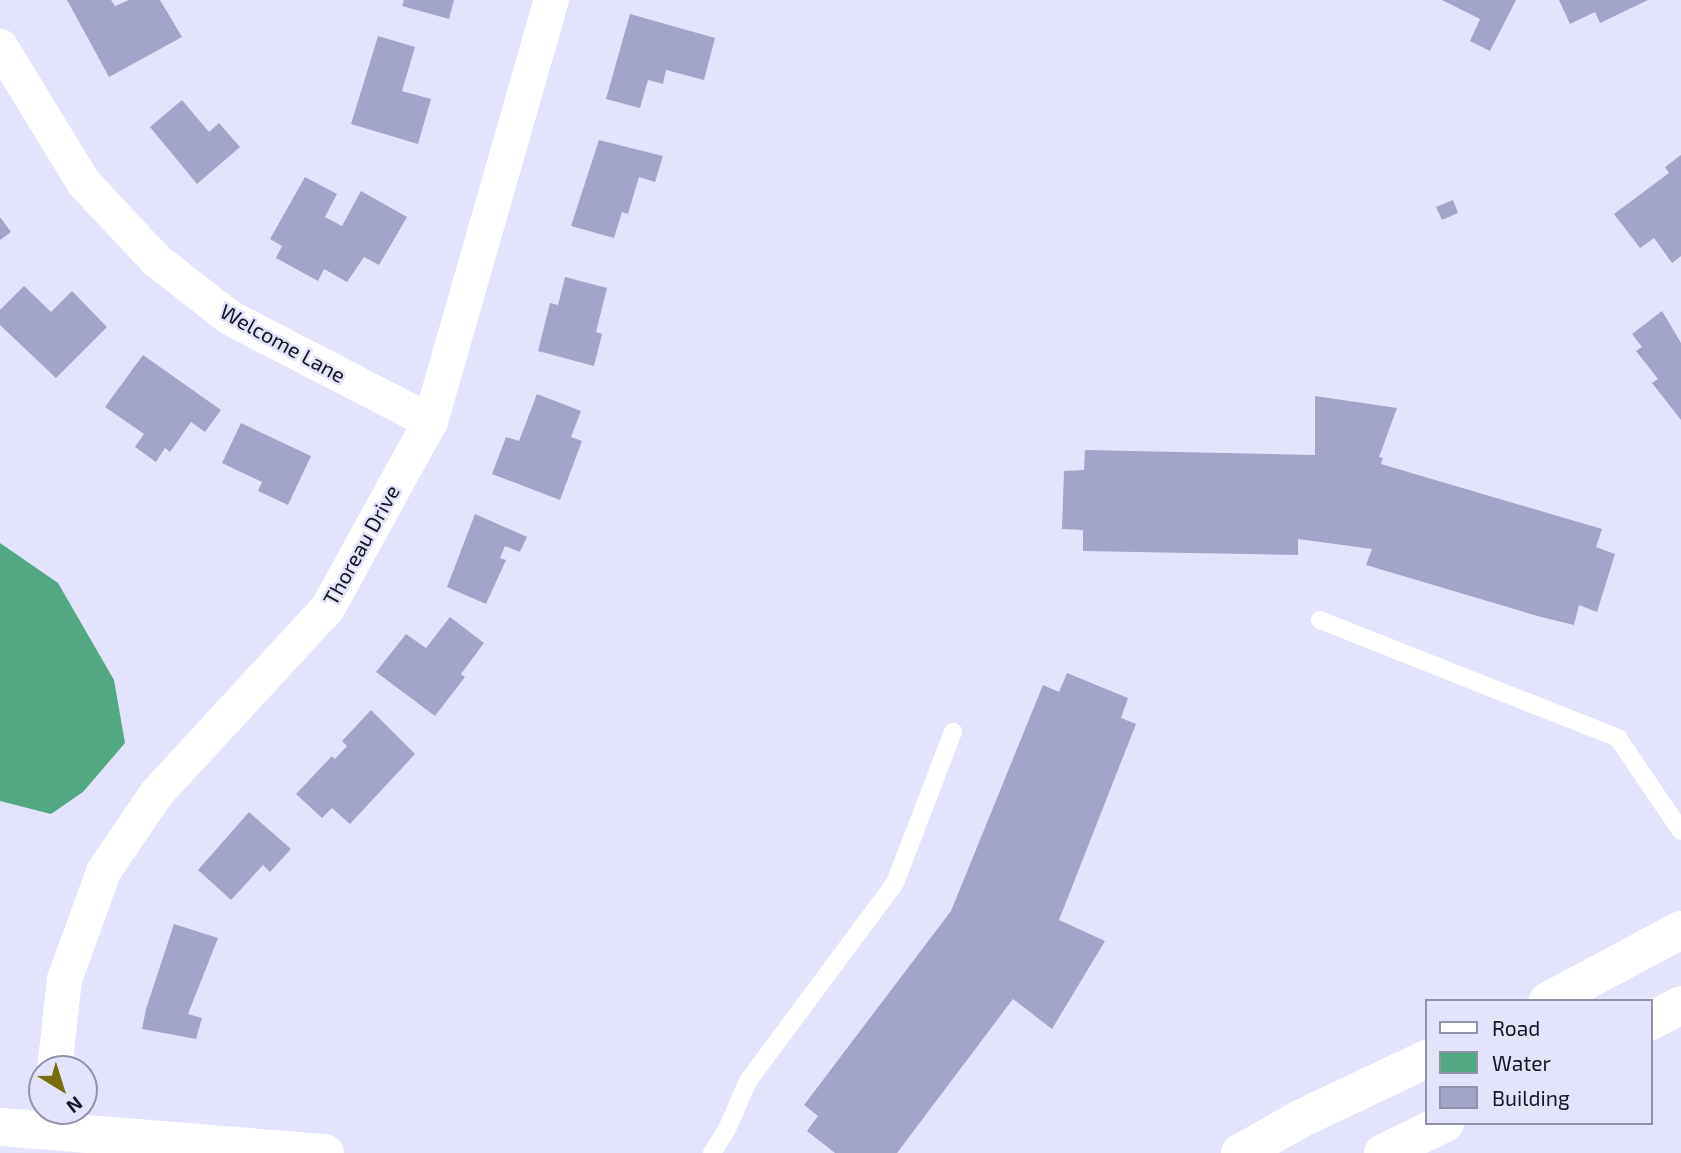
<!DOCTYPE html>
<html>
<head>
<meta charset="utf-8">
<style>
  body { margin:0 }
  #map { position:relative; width:1681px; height:1153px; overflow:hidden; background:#e3e4fb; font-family:"Exo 2",sans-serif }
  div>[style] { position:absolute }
  .water>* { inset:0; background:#51a882 }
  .building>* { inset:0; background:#a3a5c8 }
  .lane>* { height:18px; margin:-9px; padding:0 9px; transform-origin:9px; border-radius:9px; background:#fff }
  .street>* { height:35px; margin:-17.5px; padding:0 17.5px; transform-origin:17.5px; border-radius:17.5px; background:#fff }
  .secondary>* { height:38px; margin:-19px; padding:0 19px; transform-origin:19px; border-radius:19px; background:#fff }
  span { translate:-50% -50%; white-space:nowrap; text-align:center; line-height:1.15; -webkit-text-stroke:5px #e3e4fb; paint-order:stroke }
  .street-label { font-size:21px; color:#161623 }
  .legend { position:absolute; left:1425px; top:999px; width:228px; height:126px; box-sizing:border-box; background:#e3e4fb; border:2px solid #9192a5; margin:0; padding:9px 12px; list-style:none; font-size:21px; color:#161623 }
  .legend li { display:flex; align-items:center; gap:14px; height:35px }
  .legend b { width:35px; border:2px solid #9192a5 }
  .north { position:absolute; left:28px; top:1055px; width:70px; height:70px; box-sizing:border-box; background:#e3e4fb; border:2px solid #9192a5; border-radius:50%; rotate:142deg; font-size:19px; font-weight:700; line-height:28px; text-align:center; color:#161623 }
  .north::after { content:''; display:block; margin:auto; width:24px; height:32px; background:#776d09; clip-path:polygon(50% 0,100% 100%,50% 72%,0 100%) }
</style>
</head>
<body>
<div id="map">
  <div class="water">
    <div style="clip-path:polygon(0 543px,58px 583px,114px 680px,125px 743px,83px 792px,51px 814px,0 801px)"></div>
  </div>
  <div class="building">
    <div style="clip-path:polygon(67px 0,111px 0,115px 6px,129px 0,160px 0,182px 37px,109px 77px)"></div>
    <div style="clip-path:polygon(404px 0,454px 0,449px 19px,402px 6px)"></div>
    <div style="clip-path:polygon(1442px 0,1516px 0,1490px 51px,1470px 41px,1480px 19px)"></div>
    <div style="clip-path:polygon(1559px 0,1648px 0,1600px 23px,1595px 12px,1570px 24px)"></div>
    <div style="clip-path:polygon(630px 14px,715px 38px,704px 80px,666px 70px,663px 84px,648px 80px,640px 108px,606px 99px)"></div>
    <div style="clip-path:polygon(378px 36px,415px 47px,402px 91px,431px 99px,418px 144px,351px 124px)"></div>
    <div style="clip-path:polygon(182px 100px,209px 132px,219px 123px,240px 147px,197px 184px,150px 127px)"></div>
    <div style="clip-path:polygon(599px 140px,663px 156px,655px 182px,639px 177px,628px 214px,622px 212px,614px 238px,571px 226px)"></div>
    <div style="clip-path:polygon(1681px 155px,1681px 256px,1672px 263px,1654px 238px,1640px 248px,1614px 214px,1669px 173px,1665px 167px)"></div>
    <div style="clip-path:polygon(305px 177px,337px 194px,325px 217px,342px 226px,361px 191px,407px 217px,379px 265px,364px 257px,347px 282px,324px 269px,318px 281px,276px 258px,282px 246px,270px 239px)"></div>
    <div style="clip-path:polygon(1453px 200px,1458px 213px,1442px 220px,1436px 207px)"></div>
    <div style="clip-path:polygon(0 217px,11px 232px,0 240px)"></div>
    <div style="clip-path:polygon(565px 277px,607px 288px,596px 332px,602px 334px,594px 366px,538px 351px,550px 303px,558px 305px)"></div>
    <div style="clip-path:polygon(24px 286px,51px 312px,72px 291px,107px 327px,56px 378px,0 325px,0 310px)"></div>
    <div style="clip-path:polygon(1662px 311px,1681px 343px,1681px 420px,1652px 383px,1658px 379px,1636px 351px,1642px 347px,1632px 334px)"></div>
    <div style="clip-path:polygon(143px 355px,221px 410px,205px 432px,191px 422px,170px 452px,165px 448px,156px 462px,135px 447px,144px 434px,105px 407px)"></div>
    <div style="clip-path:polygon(537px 394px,581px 411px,571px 437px,582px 441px,560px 500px,492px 474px,506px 437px,519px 441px)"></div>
    <div style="clip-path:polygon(1315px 396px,1397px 408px,1379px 457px,1383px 458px,1381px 464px,1602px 529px,1596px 547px,1615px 554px,1597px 612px,1579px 605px,1574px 625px,1541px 617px,1366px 565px,1372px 549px,1298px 539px,1298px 555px,1083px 551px,1083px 530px,1062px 529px,1064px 471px,1084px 470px,1085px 450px,1315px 455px)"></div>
    <div style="clip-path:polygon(241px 423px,311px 456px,288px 505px,258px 491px,262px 482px,222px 463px)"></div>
    <div style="clip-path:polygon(475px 514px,527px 537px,520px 552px,505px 546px,500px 558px,506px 560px,486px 604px,447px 587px)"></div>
    <div style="clip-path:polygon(450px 617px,484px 643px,461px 674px,465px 677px,435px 716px,376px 672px,406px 634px,426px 648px)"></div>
    <div style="clip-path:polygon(1067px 673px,1128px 698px,1121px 718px,1136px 724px,1059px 920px,1105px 941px,1052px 1029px,1013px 999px,897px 1153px,835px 1153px,807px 1131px,818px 1116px,804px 1105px,951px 911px,1043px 685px,1059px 692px)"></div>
    <div style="clip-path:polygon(371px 710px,415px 754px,350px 824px,332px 808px,322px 818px,296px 794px,332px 756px,335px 759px,347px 746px,342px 741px)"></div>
    <div style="clip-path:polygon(249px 812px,291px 849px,270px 872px,263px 865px,231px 900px,198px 870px)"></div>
    <div style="clip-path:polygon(174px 924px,218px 938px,188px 1014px,202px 1018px,196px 1039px,142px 1029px,146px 1009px)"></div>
  </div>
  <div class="lane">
    <div style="left:1320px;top:620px;width:321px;rotate:21.6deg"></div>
    <div style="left:1618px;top:738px;width:112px;rotate:55.9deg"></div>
    <div style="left:712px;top:1153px;width:28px;rotate:-58deg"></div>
    <div style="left:727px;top:1129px;width:52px;rotate:-66.4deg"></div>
    <div style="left:748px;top:1081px;width:247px;rotate:-53.4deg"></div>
    <div style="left:895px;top:883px;width:162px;rotate:-69deg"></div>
  </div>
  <div class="street">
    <div style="left:0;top:46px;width:159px;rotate:58.6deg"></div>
    <div style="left:83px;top:182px;width:105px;rotate:46.9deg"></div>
    <div style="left:155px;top:259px;width:94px;rotate:38.1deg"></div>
    <div style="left:229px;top:317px;width:226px;rotate:27.4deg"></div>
    <div style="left:54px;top:1069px;width:91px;rotate:-83.7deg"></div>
    <div style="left:64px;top:979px;width:115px;rotate:-70.1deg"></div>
    <div style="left:103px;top:871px;width:94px;rotate:-55.8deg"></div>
    <div style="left:156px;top:793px;width:252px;rotate:-47.3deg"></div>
    <div style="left:327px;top:608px;width:213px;rotate:-61.2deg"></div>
    <div style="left:430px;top:421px;width:438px;rotate:-74deg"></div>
  </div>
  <div class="secondary">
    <div style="left:1548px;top:1001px;width:151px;rotate:-28.1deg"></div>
    <div style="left:1651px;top:1021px;width:34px;rotate:-28deg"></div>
    <div style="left:0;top:1127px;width:326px;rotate:4.6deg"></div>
    <div style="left:1240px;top:1153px;width:71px;rotate:-29.4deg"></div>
    <div style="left:1302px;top:1118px;width:138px;rotate:-25.3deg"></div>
    <div style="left:1383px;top:1153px;width:69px;rotate:-25.8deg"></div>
  </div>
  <div class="street-label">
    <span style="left:283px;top:343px;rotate:29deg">Welcome Lane</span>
    <span style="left:361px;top:545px;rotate:-61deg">Thoreau Drive</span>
  </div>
  <ul class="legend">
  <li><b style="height:9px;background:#fff"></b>Road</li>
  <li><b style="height:19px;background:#51a882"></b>Water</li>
  <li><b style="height:19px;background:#a3a5c8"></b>Building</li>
  </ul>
  <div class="north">N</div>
</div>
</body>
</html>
